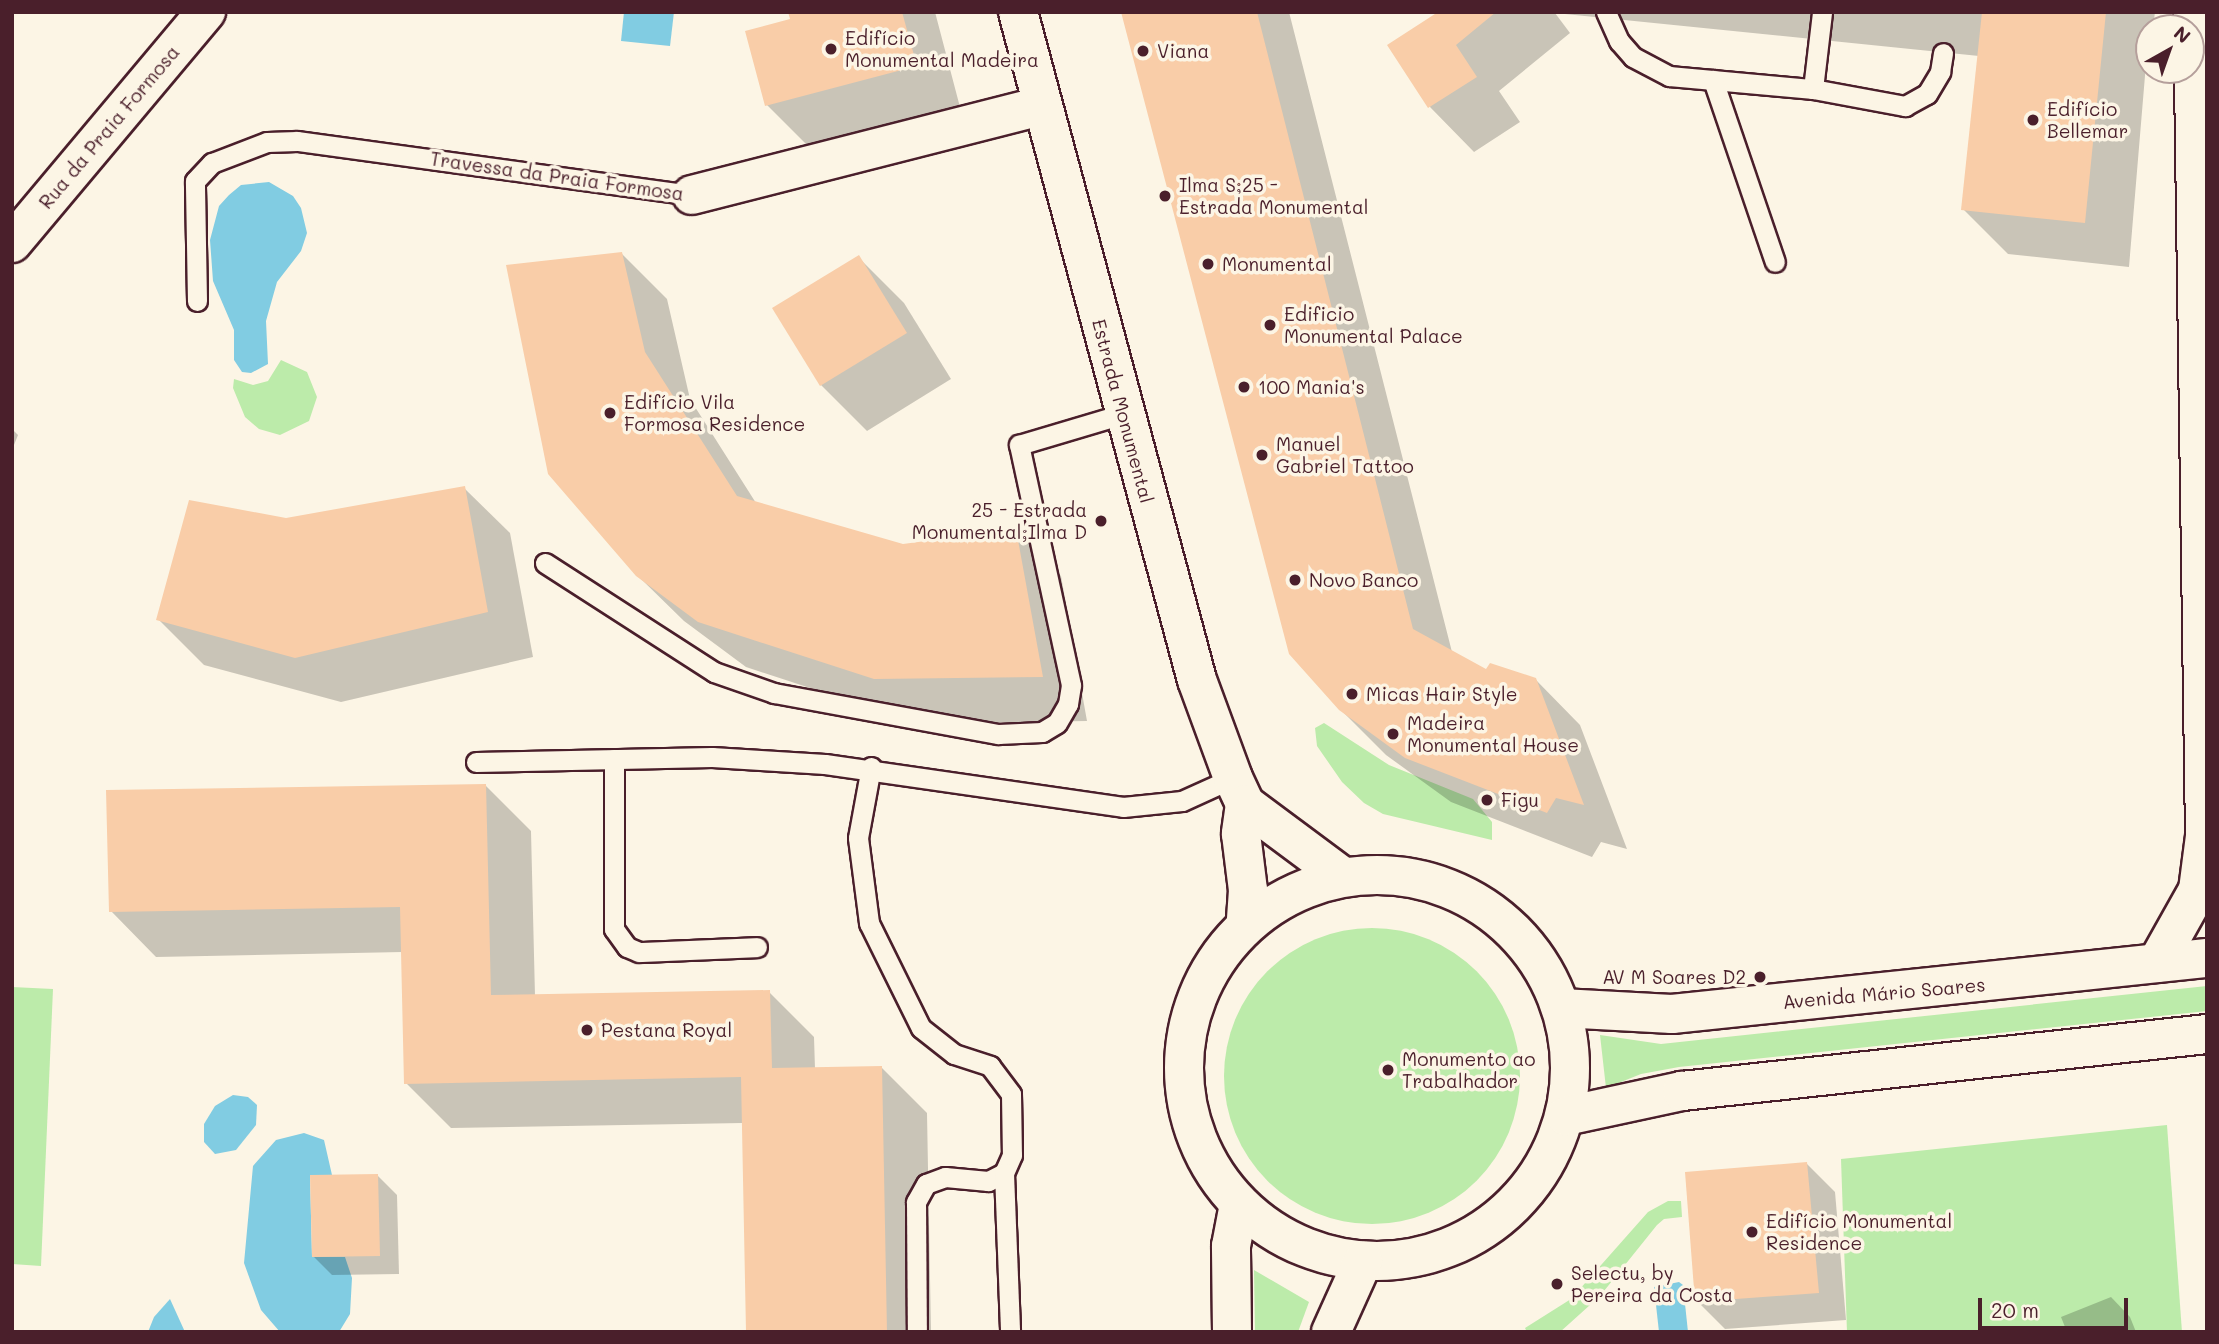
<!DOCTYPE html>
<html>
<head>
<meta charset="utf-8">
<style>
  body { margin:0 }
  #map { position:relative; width:2219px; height:1344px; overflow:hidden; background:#fcf5e5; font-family:Mali,sans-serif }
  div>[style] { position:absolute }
  .green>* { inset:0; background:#bcebaa }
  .round { border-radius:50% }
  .water>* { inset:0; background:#81cce2 }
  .shadow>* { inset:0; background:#0003 }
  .building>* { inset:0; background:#f9cda8 }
  .roads { filter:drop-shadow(2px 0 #4a1f2b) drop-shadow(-2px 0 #4a1f2b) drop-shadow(0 2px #4a1f2b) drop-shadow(0 -2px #4a1f2b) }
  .lane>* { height:19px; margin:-9.5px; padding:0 9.5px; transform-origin:9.5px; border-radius:9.5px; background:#fcf5e5 }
  .street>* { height:38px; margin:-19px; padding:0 19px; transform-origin:19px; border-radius:19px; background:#fcf5e5 }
  .secondary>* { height:38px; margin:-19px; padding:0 19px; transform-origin:19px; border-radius:19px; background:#fcf5e5 }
  .secondary>.ring { margin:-19px; padding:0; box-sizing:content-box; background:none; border:38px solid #fcf5e5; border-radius:50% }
  .dots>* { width:19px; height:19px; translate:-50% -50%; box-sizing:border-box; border:4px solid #fcf5e5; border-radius:50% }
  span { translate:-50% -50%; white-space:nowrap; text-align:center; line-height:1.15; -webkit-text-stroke:7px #fcf5e5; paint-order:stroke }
  .poi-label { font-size:19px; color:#4a1f2b }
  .left { translate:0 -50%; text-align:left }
  .right { translate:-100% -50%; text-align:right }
  .street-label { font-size:19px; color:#4a1f2b }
  .frame { position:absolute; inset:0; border:14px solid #4a1f2b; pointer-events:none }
  .north { position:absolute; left:2135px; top:14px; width:70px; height:70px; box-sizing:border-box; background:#fcf5e5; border:2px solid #b59f9b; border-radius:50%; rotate:40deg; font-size:19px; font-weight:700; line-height:28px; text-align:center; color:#4a1f2b }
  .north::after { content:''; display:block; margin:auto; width:24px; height:32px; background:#4a1f2b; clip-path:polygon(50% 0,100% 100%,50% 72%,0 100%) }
  .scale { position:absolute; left:1978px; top:1298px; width:150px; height:32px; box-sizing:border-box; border:4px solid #4a1f2b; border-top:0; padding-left:9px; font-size:21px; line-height:24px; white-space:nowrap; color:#4a1f2b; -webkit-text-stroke:5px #fcf5e5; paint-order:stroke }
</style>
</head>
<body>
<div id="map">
  <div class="green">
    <div style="clip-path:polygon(281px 360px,307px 372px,317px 397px,309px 421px,280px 435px,259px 429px,245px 417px,233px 388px,234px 379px,253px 385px,268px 381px)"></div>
    <div style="clip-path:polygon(1324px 723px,1389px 765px,1473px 799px,1492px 822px,1492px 840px,1383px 814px,1364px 803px,1342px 782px,1317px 746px,1315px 728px)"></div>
    <div class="round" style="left:1224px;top:928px;width:296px;height:296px"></div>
    <div style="clip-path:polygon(2207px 986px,2207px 1011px,1679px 1067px,1641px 1074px,1606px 1088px,1600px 1035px,1661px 1044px)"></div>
    <div style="clip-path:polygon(12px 987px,53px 989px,41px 1266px,12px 1264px)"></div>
    <div style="clip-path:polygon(2167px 1125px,2182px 1332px,1847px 1332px,1841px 1159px)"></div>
    <div style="clip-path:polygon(1668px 1201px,1681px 1201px,1682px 1217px,1664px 1219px,1657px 1225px,1600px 1296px,1560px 1332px,1527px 1332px,1525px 1328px,1571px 1299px,1648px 1212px)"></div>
    <div style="clip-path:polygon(1254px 1270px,1309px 1302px,1298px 1332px,1255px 1332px)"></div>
  </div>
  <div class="water">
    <div style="clip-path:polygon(624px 12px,674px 12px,670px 46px,621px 41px)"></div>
    <div style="clip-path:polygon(269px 182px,293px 196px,301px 208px,307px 233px,301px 251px,277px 282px,266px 321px,268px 364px,251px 373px,242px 372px,234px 360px,234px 330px,213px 281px,210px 240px,219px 206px,229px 195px,241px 185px)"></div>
    <div style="clip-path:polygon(233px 1095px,248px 1097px,257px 1105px,256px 1125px,236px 1150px,215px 1154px,204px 1142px,204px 1124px,215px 1106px)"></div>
    <div style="clip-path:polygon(304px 1133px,324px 1140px,332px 1175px,310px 1176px,312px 1257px,345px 1257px,352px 1278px,350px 1314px,339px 1332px,280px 1332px,261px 1310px,244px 1263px,253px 1166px,276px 1140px)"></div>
    <div style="clip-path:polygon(1679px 1282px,1683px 1285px,1688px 1332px,1659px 1332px,1654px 1287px)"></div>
    <div style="clip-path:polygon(170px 1299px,185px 1332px,148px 1332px,154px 1317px)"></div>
  </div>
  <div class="shadow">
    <div style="clip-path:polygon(790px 12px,935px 12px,961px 111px,812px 150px,767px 105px,792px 21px)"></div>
    <div style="clip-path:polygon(1123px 12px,1289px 12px,1452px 652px,1487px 671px,1535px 679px,1580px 725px,1627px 849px,1601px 842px,1592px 857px,1451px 802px,1386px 755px,1340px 709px)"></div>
    <div style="clip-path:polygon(1441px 12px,2155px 12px,2153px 28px,2149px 28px,2129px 267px,2008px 254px,1963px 209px,1979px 56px,1555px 13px,1570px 33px,1499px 91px,1520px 122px,1474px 152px,1430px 107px)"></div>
    <div style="clip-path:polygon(622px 254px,667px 299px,690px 399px,756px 503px,903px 546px,1016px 530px,1061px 576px,1087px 721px,920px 724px,746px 667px,684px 621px,637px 575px)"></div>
    <div style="clip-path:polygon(859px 258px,904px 303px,951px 379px,867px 431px,821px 385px,774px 309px)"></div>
    <div style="clip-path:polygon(12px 429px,18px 435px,12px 450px)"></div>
    <div style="clip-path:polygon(464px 488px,510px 533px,533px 657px,341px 702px,204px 665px,158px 619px,286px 520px)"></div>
    <div style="clip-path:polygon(486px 786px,531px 831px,535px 996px,769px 992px,814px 1037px,815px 1069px,881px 1067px,927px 1113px,931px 1332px,748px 1332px,743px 1123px,451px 1128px,406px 1083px,403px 952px,156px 957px,111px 911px)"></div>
    <div style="clip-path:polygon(1807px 1164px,1835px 1192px,1846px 1320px,1725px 1329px,1697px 1301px)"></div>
    <div style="clip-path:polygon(378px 1176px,397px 1195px,399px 1274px,332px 1275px,313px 1256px)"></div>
    <div style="clip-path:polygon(2111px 1297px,2130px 1317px,2136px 1332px,2067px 1332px,2061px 1317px)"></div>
  </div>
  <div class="building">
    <div style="clip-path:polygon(788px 12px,902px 12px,917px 66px,765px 106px,745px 31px,790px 19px)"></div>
    <div style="clip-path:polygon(1121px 12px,1257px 12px,1413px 629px,1486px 669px,1490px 663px,1536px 678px,1584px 805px,1556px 798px,1547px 813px,1405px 758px,1339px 710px,1289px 654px)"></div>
    <div style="clip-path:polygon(1438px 12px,1496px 12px,1456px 45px,1477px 77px,1428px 108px,1387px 45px)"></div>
    <div style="clip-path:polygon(1982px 12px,2106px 12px,2085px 223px,1961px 210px)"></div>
    <div style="clip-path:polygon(622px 252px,645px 352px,737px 496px,903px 544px,1016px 529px,1043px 677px,874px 679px,698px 622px,636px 576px,548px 474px,506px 265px)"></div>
    <div style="clip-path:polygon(859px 255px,907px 333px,820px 386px,772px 308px)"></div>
    <div style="clip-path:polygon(465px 486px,488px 612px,295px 658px,156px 620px,189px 500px,286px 518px)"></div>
    <div style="clip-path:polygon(486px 784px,491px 995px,770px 990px,772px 1068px,882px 1066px,887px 1332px,746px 1332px,741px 1077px,404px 1084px,400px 907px,109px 912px,106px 790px)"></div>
    <div style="clip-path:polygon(1807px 1162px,1819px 1293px,1695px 1302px,1685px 1172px)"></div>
    <div style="clip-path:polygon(378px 1174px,380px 1256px,312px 1257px,310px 1175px)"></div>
  </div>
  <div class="roads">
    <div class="lane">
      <div style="left:1606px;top:12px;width:32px;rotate:66deg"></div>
      <div style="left:1619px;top:41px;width:21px;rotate:49deg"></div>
      <div style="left:1633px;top:57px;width:41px;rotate:27.8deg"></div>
      <div style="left:1669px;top:76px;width:145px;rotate:5.2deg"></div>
      <div style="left:1813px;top:89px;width:78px;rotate:-83.3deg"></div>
      <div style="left:1713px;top:80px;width:192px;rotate:71.2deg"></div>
      <div style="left:1813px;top:89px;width:94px;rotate:10.5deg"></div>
      <div style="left:1905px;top:106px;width:25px;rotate:-29deg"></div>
      <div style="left:1927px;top:94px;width:26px;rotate:-59deg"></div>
      <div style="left:1940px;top:72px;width:19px;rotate:-81deg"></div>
      <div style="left:197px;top:301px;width:120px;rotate:-91deg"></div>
      <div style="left:195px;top:181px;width:25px;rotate:-47deg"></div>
      <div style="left:212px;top:163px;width:59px;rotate:-20.9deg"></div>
      <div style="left:267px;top:142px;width:30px;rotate:-2deg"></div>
      <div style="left:297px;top:141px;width:399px;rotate:7.8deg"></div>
      <div style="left:545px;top:563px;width:201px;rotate:32.8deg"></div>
      <div style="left:714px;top:672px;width:64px;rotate:19.3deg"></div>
      <div style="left:774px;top:693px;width:228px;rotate:10.4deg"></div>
      <div style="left:998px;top:734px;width:44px;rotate:-2.6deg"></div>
      <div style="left:1042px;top:732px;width:17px;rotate:-31deg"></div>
      <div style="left:1057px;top:723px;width:22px;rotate:-60deg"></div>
      <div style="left:1068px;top:704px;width:19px;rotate:-81deg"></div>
      <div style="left:1071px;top:685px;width:246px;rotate:-102.2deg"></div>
      <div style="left:1019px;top:445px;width:109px;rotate:-16.6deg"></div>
      <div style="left:614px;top:759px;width:170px;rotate:90deg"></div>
      <div style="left:614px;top:929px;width:22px;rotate:54deg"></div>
      <div style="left:627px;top:947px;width:13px;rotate:23deg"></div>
      <div style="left:639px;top:952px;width:118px;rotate:-2.4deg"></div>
      <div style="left:476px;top:762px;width:236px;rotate:-1.2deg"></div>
      <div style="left:712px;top:757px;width:113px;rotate:3.5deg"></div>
      <div style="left:825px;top:764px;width:301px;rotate:8.2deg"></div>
      <div style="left:1123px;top:807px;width:59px;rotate:-5.8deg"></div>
      <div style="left:1182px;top:801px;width:56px;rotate:-24.3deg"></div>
      <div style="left:871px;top:767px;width:72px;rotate:100.4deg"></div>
      <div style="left:858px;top:838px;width:86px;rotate:82.6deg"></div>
      <div style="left:869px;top:923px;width:117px;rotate:63.7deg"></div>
      <div style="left:921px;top:1028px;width:42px;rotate:38.2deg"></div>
      <div style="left:954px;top:1054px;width:38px;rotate:18deg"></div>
      <div style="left:990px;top:1066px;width:35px;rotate:53deg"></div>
      <div style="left:1011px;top:1094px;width:61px;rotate:89.1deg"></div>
      <div style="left:1012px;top:1155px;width:20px;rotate:114deg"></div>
      <div style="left:1004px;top:1173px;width:18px;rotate:153deg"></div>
      <div style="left:988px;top:1181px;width:43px;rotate:-174.7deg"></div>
      <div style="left:945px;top:1177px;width:20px;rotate:160deg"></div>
      <div style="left:926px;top:1184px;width:21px;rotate:119deg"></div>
      <div style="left:916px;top:1202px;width:130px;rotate:89.6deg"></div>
      <div style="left:1004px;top:1173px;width:159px;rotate:87.8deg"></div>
    </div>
    <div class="street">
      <div style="left:692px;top:195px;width:360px;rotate:-14.3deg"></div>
      <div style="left:12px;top:243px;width:302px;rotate:-50deg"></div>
      <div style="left:2157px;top:963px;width:84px;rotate:-60.7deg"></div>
      <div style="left:2198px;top:890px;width:54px;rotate:-82.6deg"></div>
      <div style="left:2205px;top:836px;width:824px;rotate:-90.83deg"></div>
    </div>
    <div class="secondary">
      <div style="left:1018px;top:12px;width:692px;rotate:75deg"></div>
      <div style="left:1197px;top:680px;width:104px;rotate:69.8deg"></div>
      <div style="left:1233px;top:778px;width:29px;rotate:65deg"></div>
      <div style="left:1245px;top:804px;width:121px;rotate:36.6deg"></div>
      <div style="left:1245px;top:804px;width:30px;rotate:98deg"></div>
      <div style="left:1241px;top:834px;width:56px;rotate:82.9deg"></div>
      <div style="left:1248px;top:890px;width:32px;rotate:94deg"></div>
      <div class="ring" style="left:1184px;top:875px;width:348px;height:348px"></div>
      <div style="left:1561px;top:1008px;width:111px;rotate:3.1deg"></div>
      <div style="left:1672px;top:1014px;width:538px;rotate:-5.98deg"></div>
      <div style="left:1566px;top:1116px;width:119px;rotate:-12.2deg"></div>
      <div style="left:1682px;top:1091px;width:528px;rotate:-6.2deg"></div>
      <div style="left:1232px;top:1332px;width:86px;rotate:-90.7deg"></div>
      <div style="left:1231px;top:1246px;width:43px;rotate:-79.2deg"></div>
      <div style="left:1331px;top:1332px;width:78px;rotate:-65.7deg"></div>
    </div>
  </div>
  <div class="dots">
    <div style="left:831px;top:49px;background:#4a1f2b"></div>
    <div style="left:1143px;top:51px;background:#4a1f2b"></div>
    <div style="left:2033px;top:120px;background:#4a1f2b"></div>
    <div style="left:1165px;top:196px;background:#4a1f2b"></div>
    <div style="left:1208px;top:264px;background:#4a1f2b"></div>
    <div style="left:1270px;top:325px;background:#4a1f2b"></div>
    <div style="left:1244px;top:387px;background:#4a1f2b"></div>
    <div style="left:610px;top:413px;background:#4a1f2b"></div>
    <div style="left:1262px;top:455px;background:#4a1f2b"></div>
    <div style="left:1101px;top:521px;background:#4a1f2b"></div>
    <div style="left:1295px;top:580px;background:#4a1f2b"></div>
    <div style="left:1352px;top:694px;background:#4a1f2b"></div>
    <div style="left:1393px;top:734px;background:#4a1f2b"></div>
    <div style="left:1487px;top:800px;background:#4a1f2b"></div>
    <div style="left:1760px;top:977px;background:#4a1f2b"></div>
    <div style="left:587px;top:1030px;background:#4a1f2b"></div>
    <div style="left:1388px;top:1070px;background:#4a1f2b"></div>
    <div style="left:1752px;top:1232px;background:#4a1f2b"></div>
    <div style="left:1557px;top:1284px;background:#4a1f2b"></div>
  </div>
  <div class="poi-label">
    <span class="left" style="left:845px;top:49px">Edifício<br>Monumental Madeira</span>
    <span class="left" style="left:1157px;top:51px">Viana</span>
    <span class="left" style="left:2047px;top:120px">Edifício<br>Bellemar</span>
    <span class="left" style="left:1179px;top:196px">Ilma S;25 -<br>Estrada Monumental</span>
    <span class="left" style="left:1222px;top:264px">Monumental</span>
    <span class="left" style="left:1284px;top:325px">Edificio<br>Monumental Palace</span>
    <span class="left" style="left:1258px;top:387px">100 Mania's</span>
    <span class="left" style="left:624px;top:413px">Edifício Vila<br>Formosa Residence</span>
    <span class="left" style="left:1276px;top:455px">Manuel<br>Gabriel Tattoo</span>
    <span class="right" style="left:1087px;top:521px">25 - Estrada<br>Monumental;Ilma D</span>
    <span class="left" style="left:1309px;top:580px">Novo Banco</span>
    <span class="left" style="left:1366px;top:694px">Micas Hair Style</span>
    <span class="left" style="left:1407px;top:734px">Madeira<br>Monumental House</span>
    <span class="left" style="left:1501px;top:800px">Figu</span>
    <span class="right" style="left:1746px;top:977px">AV M Soares D2</span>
    <span class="left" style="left:601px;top:1030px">Pestana Royal</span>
    <span class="left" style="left:1402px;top:1070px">Monumento ao<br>Trabalhador</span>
    <span class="left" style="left:1766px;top:1232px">Edifício Monumental<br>Residence</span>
    <span class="left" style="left:1571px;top:1284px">Selectu, by<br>Pereira da Costa</span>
  </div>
  <div class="street-label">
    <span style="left:109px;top:127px;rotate:-50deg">Rua da Praia Formosa</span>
    <span style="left:557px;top:176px;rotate:8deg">Travessa da Praia Formosa</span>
    <span style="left:1123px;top:411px;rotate:75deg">Estrada Monumental</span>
    <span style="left:1884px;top:993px;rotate:-5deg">Avenida Mário Soares</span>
  </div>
  <div class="frame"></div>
  <div class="north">N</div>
  <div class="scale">20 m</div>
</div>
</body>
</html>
